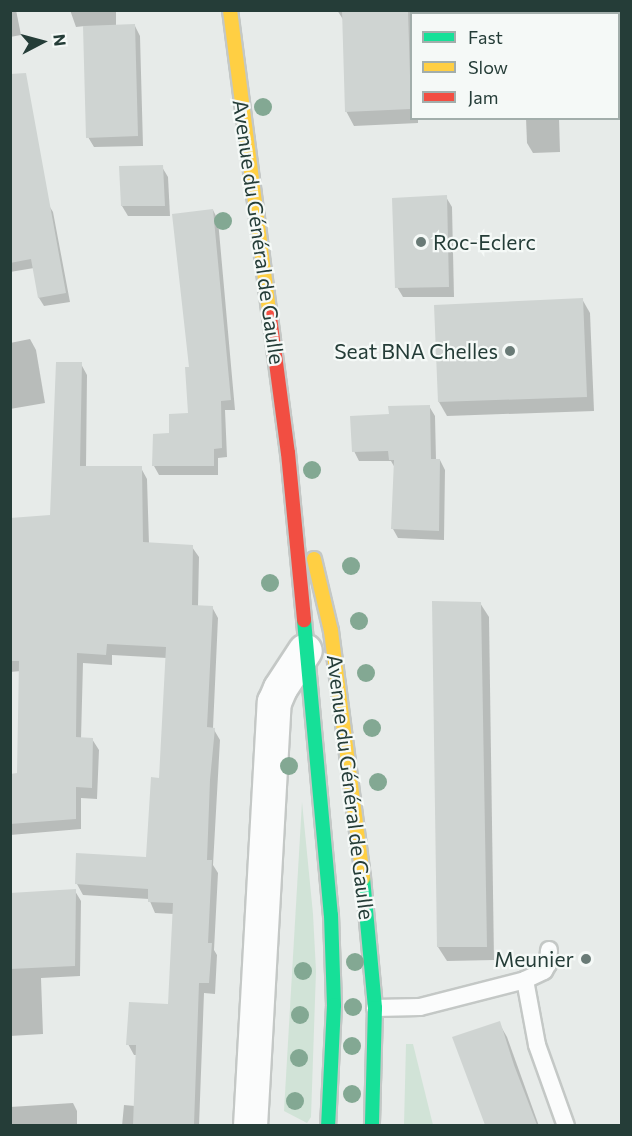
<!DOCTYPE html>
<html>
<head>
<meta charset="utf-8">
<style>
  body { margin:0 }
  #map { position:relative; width:632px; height:1136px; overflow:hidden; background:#e7ebe9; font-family:Commissioner,sans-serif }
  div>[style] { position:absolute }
  .green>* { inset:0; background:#d1e3d7 }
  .shadow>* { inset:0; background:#0003 }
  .building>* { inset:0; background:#cfd4d2 }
  .roads { filter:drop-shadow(2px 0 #c4c8c6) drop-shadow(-2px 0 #c4c8c6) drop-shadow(0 2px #c4c8c6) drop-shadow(0 -2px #c4c8c6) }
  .lane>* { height:16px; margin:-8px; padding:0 8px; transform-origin:8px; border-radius:8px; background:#fbfcfc }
  .street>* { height:33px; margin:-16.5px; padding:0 16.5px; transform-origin:16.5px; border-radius:16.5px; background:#fbfcfc }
  .fast>* { height:14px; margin:-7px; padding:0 7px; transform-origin:7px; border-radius:7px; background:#16e098 }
  .slow>* { height:14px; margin:-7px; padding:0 7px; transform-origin:7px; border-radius:7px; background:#ffcf43 }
  .jam>* { height:14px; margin:-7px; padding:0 7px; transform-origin:7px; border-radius:7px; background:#f24e42 }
  .trees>* { width:18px; height:18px; margin:-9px; border-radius:50%; background:#83a893 }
  .dots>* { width:16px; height:16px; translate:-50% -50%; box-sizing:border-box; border:3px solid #f5f9f7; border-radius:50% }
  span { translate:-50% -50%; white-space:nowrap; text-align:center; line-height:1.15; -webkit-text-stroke:4.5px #f5f9f7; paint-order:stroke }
  .street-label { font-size:21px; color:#253d38 }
  .poi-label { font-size:21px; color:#253d38 }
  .left { translate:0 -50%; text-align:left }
  .right { translate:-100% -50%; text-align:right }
  .frame { position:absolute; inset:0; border:12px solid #253d38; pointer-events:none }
  .legend { position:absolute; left:410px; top:12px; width:210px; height:108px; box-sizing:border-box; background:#f5f9f7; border:2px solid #a2aeab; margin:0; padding:8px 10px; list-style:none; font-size:18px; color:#253d38 }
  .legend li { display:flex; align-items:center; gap:12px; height:30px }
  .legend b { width:30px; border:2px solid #a2aeab }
  .north { position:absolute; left:12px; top:12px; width:60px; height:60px; -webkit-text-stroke:4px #f5f9f7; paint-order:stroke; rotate:84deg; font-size:16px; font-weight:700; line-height:24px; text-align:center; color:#253d38 }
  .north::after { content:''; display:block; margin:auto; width:21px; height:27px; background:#253d38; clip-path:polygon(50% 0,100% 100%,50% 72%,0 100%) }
</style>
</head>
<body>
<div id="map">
  <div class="green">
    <div style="clip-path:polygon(302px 802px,313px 914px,316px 971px,311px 1117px,307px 1123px,284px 1111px)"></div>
    <div style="clip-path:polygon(406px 1044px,413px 1044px,433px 1125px,404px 1125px)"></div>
  </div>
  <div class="shadow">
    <div style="clip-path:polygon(10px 10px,16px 10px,21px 35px,10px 37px)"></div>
    <div style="clip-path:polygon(70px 10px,116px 10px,116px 26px,135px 26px,140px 36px,143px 146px,94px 147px,88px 137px,85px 26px,76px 27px)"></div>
    <div style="clip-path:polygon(337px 10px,410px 10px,412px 118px,418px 118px,418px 123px,354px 126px,346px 111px,344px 21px)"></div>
    <div style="clip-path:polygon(521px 10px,555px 10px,555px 14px,521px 14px)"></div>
    <div style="clip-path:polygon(526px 118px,559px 118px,560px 152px,533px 153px,527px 143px)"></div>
    <div style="clip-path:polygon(162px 167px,168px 177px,170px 216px,128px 216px,122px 206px,120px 168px)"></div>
    <div style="clip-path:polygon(446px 197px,452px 207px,454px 297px,403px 297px,397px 287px)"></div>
    <div style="clip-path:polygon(48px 204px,53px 212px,70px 302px,44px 306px,39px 298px,34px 268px,10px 272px,10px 211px)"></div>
    <div style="clip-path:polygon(213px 210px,218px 220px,235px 410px,225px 410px,227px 457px,218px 458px,218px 475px,159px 475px,154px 466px,154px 435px,171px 435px,190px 414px,191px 368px)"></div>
    <div style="clip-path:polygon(582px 299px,590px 313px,594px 411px,447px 416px,439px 402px)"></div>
    <div style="clip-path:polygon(30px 339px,36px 350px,45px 403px,10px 409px,10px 343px)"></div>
    <div style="clip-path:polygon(81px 364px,87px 375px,86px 468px,141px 468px,147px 479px,149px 544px,192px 547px,199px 557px,198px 606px,212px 607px,218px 618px,213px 728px,220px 740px,213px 865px,218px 873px,214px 950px,217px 955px,215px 994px,204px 993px,199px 1126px,122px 1126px,124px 1105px,135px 1106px,137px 1055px,134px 1055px,128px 1044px,169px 1005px,174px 914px,155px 913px,149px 899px,83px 895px,77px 884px,147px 858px,160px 779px,167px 658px,112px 655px,112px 665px,83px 663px,81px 739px,92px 739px,99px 750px,97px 799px,81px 798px,81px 829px,10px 835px,10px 775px,18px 775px,21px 671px,10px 672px,10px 520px,51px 516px)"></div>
    <div style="clip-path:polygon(429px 406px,435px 416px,436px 460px,440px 460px,445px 470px,444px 540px,398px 538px,393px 529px,395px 468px,391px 461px,359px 461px,354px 451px,391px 415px)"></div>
    <div style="clip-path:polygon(480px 603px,489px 617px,494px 960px,447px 961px,438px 947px)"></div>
    <div style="clip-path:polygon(75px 891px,81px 901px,80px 976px,41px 978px,43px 1034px,10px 1036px,10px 895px)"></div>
    <div style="clip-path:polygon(499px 1023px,507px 1037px,539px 1126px,486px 1126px,454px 1038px)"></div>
    <div style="clip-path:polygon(73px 1103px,77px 1111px,77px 1126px,10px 1126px,10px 1107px)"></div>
  </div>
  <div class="building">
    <div style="clip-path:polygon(342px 10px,408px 10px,411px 109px,345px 112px)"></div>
    <div style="clip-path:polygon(135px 24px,138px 136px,86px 138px,83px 26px)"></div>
    <div style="clip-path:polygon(26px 73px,66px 293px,38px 298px,31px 259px,10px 263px,10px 74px)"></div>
    <div style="clip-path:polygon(163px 165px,165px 206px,121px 206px,119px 166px)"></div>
    <div style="clip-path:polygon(447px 195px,449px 287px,395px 288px,392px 198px)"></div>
    <div style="clip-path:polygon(213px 209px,231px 400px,221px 401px,222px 448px,214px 449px,214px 466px,152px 466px,153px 434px,169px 433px,169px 414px,188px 413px,185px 367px,189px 367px,172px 214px)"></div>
    <div style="clip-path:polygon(583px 298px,587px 397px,438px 402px,434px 305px)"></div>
    <div style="clip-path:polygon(56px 362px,82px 362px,80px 466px,142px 466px,143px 542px,193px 545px,192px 605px,213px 606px,207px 727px,215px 728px,210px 780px,207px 860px,212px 860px,208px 943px,212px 943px,209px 983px,199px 983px,194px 1125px,133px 1125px,136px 1045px,126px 1045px,129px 1002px,168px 1004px,173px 903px,148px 902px,148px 889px,75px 884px,76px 853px,146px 857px,151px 777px,159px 778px,166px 647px,107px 644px,106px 655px,77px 653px,76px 737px,93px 738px,92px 788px,76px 787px,76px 819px,10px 824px,10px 774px,17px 773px,19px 661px,10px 661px,10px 518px,50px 515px)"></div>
    <div style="clip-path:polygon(430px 405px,431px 459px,440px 459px,439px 531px,391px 529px,394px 460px,389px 460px,388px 451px,352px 452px,350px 416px,389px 414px,388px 406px)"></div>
    <div style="clip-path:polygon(432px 601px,481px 602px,487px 947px,437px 947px)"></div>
    <div style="clip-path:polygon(76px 889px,75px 966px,10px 969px,10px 893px)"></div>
    <div style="clip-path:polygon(500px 1021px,514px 1065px,537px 1125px,485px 1125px,452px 1037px)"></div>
  </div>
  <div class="roads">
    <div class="lane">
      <div style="left:549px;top:950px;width:14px;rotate:94deg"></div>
      <div style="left:548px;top:964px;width:8px;rotate:120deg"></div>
      <div style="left:544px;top:971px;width:21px;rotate:155deg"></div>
      <div style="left:525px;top:980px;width:66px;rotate:79.5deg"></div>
      <div style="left:537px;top:1045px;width:86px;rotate:70.3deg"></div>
      <div style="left:375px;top:1008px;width:45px;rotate:-1.3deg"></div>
      <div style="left:420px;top:1007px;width:108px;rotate:-14.4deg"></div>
    </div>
    <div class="street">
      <div style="left:250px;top:1126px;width:425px;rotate:-86.8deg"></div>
      <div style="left:274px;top:702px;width:15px;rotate:-67deg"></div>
      <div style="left:280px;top:688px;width:45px;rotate:-56.7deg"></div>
    </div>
    <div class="fast">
      <div style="left:304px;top:620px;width:296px;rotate:84.8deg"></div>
      <div style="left:331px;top:915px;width:90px;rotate:88.1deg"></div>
      <div style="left:334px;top:1005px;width:121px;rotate:92.8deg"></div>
      <div style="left:363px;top:878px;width:131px;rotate:84.7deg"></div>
      <div style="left:375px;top:1008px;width:118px;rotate:91.5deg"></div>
    </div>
    <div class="slow">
      <div style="left:230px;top:10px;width:310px;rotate:82.6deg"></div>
      <div style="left:314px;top:559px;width:74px;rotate:76.7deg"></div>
      <div style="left:331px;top:631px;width:249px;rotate:82.6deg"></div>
    </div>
    <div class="jam">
      <div style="left:270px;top:317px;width:137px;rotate:82.5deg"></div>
      <div style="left:288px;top:453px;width:168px;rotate:84.5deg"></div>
    </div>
  </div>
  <div class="trees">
    <div style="left:263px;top:107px"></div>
    <div style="left:223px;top:221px"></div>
    <div style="left:312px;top:470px"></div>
    <div style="left:351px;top:566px"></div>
    <div style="left:270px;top:583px"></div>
    <div style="left:359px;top:621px"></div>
    <div style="left:366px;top:673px"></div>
    <div style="left:372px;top:728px"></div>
    <div style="left:289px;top:766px"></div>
    <div style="left:378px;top:782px"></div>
    <div style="left:355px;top:962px"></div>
    <div style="left:303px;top:971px"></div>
    <div style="left:353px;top:1007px"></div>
    <div style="left:300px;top:1015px"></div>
    <div style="left:352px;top:1046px"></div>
    <div style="left:299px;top:1058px"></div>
    <div style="left:352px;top:1094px"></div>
    <div style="left:295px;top:1101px"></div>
  </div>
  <div class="dots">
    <div style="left:421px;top:242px;background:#697a76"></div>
    <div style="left:510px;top:351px;background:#697a76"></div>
    <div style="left:586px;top:959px;background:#697a76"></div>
  </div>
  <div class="street-label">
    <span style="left:259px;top:232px;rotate:82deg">Avenue du Général de Gaulle</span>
    <span style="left:351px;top:787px;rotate:83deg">Avenue du Général de Gaulle</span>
  </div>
  <div class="poi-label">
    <span class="left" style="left:433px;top:242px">Roc-Eclerc</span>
    <span class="right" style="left:498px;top:351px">Seat BNA Chelles</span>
    <span class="right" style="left:574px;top:959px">Meunier</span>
  </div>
  <div class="frame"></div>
  <ul class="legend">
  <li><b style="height:8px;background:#16e098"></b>Fast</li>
  <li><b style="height:8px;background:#ffcf43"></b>Slow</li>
  <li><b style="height:8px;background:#f24e42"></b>Jam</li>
  </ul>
  <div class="north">N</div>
</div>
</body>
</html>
